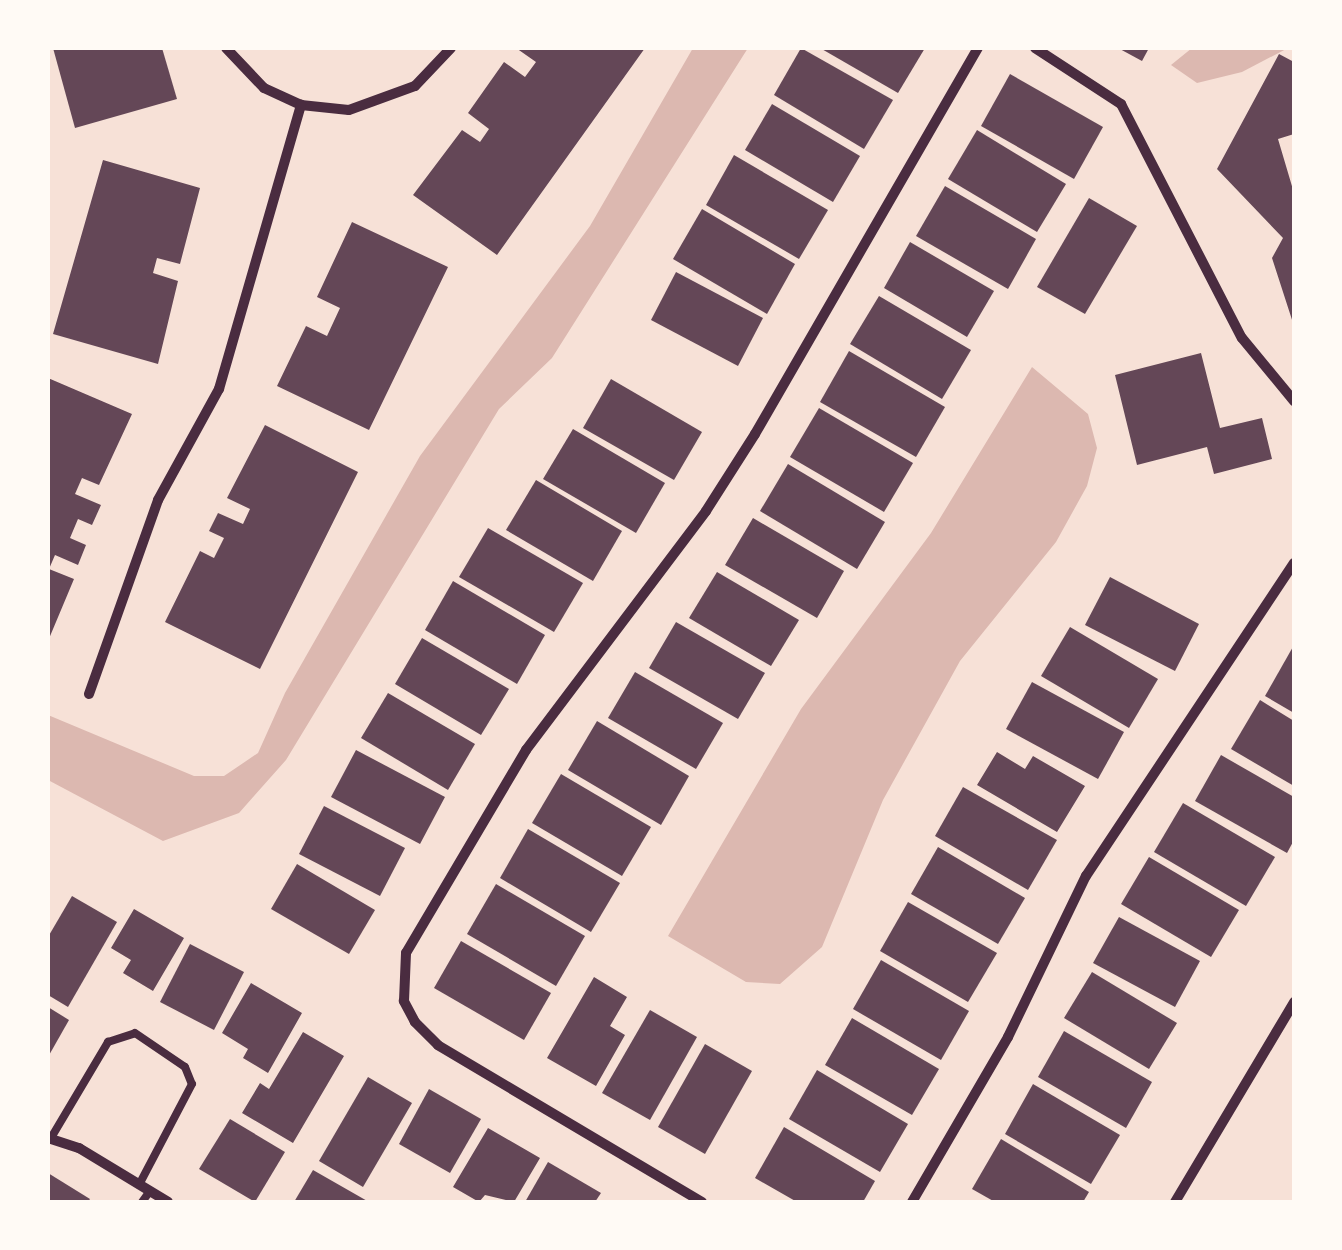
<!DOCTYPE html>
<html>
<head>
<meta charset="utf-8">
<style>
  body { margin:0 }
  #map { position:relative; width:1342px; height:1250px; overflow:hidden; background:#f7e1d7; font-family:"Work Sans",sans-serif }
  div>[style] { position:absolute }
  .water>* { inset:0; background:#dcb8b0 }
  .building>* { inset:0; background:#644757 }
  .service>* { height:8px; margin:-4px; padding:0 4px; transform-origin:4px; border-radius:4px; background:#4a2c40 }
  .minor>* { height:10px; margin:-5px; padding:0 5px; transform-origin:5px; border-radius:5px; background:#4a2c40 }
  span { translate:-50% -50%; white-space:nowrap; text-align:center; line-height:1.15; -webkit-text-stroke:10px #fffaf5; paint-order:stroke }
  .frame { position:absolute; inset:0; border:50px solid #fffaf5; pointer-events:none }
</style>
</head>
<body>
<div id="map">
  <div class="water">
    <div style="clip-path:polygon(693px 48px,748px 48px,552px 358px,499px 409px,286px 760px,239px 813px,163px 841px,48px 780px,48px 715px,194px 776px,224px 776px,258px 753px,285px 693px,420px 456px,590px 226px)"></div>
    <div style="clip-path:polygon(1192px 48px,1288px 48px,1242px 72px,1197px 83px,1171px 65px)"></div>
    <div style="clip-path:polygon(1032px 367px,1088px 414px,1097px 448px,1087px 486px,1056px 542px,960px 661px,883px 800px,822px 947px,780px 984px,746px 982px,668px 936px,801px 709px,931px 533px)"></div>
  </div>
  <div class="building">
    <div style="clip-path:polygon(53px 48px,162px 48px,177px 99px,75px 128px)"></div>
    <div style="clip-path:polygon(516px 48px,645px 48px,497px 255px,413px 195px,462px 130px,480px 142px,489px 129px,468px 113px,504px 62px,525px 77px,536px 62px)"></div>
    <div style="clip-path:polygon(801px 48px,893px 100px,864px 149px,774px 95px)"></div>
    <div style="clip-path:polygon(820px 48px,925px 48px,898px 93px)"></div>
    <div style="clip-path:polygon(1118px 48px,1149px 48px,1142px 61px)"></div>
    <div style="clip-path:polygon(1279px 54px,1294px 62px,1294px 134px,1278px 139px,1294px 193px,1294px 326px,1272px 258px,1283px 238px,1217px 169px)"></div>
    <div style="clip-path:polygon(1010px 74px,1103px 127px,1074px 179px,981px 126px)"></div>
    <div style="clip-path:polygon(772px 104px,860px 156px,833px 202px,745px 150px)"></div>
    <div style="clip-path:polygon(977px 130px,1066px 184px,1037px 232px,948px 179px)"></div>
    <div style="clip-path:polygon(734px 155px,828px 210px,799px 259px,706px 205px)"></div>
    <div style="clip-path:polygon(103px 160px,200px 188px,180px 264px,157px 258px,153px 273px,178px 281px,158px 364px,53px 334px)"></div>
    <div style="clip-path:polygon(945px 186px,1036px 239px,1008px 289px,916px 236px)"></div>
    <div style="clip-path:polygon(1089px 198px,1137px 226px,1085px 314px,1037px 287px)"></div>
    <div style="clip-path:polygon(702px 209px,795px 264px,767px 314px,673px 259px)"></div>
    <div style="clip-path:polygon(352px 222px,448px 267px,369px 430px,277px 386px,306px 326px,327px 336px,340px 308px,317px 297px)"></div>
    <div style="clip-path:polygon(910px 242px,994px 291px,967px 337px,884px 288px)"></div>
    <div style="clip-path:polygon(676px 272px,763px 318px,738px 366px,651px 320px)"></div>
    <div style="clip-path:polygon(879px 296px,971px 350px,942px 399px,850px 344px)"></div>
    <div style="clip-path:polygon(849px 351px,945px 407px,916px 457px,820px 402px)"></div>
    <div style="clip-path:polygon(1201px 353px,1220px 428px,1262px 418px,1272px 459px,1214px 474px,1207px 447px,1137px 465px,1115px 375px)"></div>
    <div style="clip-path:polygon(48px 378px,132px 414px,99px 485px,82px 478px,75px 494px,101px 505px,92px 525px,78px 519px,70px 538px,86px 545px,78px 565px,55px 555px,49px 569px,74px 579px,48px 641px)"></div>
    <div style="clip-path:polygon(611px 379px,702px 432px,674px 480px,583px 428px)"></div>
    <div style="clip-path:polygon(819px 408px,913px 463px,884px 512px,790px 457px)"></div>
    <div style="clip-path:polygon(265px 425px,358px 472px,260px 669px,165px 622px,200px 551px,214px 558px,224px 538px,209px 531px,218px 513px,243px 524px,250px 509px,227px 498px)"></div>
    <div style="clip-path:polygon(573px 429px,665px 483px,636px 533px,543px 479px)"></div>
    <div style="clip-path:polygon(788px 464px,885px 522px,857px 569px,760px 511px)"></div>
    <div style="clip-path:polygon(536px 480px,622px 531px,593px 581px,506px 530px)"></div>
    <div style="clip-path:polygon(753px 518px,844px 571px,817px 618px,725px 565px)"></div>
    <div style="clip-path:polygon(488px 528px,583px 583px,554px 632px,459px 577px)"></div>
    <div style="clip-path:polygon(717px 572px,799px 620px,771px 666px,689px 618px)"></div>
    <div style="clip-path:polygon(1110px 577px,1199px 624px,1175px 671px,1085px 625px)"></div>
    <div style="clip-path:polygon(453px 581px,545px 635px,517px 684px,425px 630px)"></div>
    <div style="clip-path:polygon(676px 622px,765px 673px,738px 719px,649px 668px)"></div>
    <div style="clip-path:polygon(1070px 627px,1158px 679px,1129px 728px,1041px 676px)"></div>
    <div style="clip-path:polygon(422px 638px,509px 689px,481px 735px,395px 684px)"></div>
    <div style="clip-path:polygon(1294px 645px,1294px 713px,1265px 696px)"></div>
    <div style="clip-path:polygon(635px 672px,723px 723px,696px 769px,608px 718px)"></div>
    <div style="clip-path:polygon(1032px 682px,1124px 732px,1098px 779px,1006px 729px)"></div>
    <div style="clip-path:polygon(388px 693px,475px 744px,448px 790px,361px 738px)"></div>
    <div style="clip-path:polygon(1260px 700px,1294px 721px,1294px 786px,1231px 749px)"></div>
    <div style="clip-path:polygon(597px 721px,689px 776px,661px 825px,568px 770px)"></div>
    <div style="clip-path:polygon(356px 750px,445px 797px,420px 844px,331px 797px)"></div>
    <div style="clip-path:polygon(997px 752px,1025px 769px,1033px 756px,1085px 786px,1057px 832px,977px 785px)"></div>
    <div style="clip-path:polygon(1221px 755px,1294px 797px,1294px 840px,1287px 853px,1195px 801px)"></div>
    <div style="clip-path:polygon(561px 774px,651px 827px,622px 876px,532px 823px)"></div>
    <div style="clip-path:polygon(963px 787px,1057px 840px,1028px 890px,935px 836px)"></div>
    <div style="clip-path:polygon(1183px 803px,1275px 857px,1246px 906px,1154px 852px)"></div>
    <div style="clip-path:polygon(324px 806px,405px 848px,380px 896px,299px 854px)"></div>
    <div style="clip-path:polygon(528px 829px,620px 883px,591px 932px,500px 878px)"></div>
    <div style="clip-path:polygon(938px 847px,1025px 898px,998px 944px,911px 894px)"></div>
    <div style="clip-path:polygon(1149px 857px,1239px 910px,1211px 957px,1121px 904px)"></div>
    <div style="clip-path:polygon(297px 864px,375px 910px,349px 954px,271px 909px)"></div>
    <div style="clip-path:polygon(496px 884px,585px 936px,556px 986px,467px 934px)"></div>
    <div style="clip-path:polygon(72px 896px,117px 922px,68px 1007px,48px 995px,48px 937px)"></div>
    <div style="clip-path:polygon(908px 902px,997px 953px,968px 1002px,880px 951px)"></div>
    <div style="clip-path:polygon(134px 909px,184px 938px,153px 991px,123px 973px,131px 960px,111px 948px)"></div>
    <div style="clip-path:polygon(1119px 917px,1200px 961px,1175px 1007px,1093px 963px)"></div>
    <div style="clip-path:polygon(461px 941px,551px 993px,524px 1040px,434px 988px)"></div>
    <div style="clip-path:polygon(190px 944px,244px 972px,214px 1030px,160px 1002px)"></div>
    <div style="clip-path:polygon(881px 960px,969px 1011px,941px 1060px,853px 1009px)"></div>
    <div style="clip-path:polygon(1092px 972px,1177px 1023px,1149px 1069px,1064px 1018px)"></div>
    <div style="clip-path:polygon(594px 977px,627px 997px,610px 1026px,625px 1035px,596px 1086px,547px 1058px)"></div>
    <div style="clip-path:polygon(251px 983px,302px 1013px,268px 1073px,243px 1058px,248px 1049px,222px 1033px)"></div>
    <div style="clip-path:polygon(48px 1007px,69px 1020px,48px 1057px)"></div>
    <div style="clip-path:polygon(650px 1010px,697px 1037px,650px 1120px,602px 1093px)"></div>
    <div style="clip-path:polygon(852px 1018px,939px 1069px,912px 1115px,825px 1065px)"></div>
    <div style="clip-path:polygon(1064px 1031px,1152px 1082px,1126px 1128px,1038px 1077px)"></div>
    <div style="clip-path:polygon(303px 1032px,344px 1056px,293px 1143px,242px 1113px,260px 1083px,269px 1089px)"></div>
    <div style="clip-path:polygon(705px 1044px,752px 1071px,705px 1154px,658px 1127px)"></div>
    <div style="clip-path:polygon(817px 1070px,908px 1124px,880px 1172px,789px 1119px)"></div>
    <div style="clip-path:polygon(368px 1077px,412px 1103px,363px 1187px,319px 1161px)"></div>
    <div style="clip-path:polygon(1033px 1084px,1120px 1135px,1091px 1184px,1005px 1134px)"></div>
    <div style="clip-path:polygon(429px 1089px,481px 1119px,450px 1173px,399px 1144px)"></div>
    <div style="clip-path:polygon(230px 1119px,285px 1152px,255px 1202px,199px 1169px)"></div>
    <div style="clip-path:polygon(784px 1127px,875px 1181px,863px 1202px,797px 1202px,755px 1178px)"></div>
    <div style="clip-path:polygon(488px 1128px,540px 1158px,514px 1202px,485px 1195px,479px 1202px,453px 1187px)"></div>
    <div style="clip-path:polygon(1001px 1139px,1089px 1192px,1083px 1202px,995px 1202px,972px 1189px)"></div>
    <div style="clip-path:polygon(548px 1162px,601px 1193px,595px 1202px,525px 1202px)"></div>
    <div style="clip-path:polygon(313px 1170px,369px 1202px,294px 1202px)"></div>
    <div style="clip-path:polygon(48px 1173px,90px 1199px,88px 1202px,48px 1202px)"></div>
  </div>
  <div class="service">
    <div style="left:51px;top:1138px;width:112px;rotate:-59.3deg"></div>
    <div style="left:108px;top:1042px;width:28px;rotate:-18deg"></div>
    <div style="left:135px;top:1033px;width:60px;rotate:34.2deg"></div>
    <div style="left:185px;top:1067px;width:18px;rotate:68deg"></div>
    <div style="left:192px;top:1084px;width:114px;rotate:117.7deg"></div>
    <div style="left:142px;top:1202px;width:14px;rotate:-54deg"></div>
  </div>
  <div class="minor">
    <div style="left:226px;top:48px;width:55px;rotate:46.5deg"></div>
    <div style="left:264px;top:88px;width:41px;rotate:24.7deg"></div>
    <div style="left:301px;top:105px;width:48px;rotate:5.9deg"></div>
    <div style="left:349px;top:110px;width:70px;rotate:-20deg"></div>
    <div style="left:415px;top:86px;width:52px;rotate:-46.5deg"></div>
    <div style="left:1035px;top:48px;width:103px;rotate:33.1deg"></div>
    <div style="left:1121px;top:104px;width:263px;rotate:62.7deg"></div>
    <div style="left:1242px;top:338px;width:82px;rotate:50.5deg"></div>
    <div style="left:89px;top:694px;width:206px;rotate:-70.4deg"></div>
    <div style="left:158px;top:500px;width:127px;rotate:-61.2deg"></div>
    <div style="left:219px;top:389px;width:296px;rotate:-73.9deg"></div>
    <div style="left:48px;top:1138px;width:33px;rotate:18deg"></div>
    <div style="left:79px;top:1148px;width:104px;rotate:31.2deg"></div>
    <div style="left:702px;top:1202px;width:307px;rotate:-149.3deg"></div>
    <div style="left:438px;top:1045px;width:33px;rotate:-135deg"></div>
    <div style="left:415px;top:1022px;width:24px;rotate:-118deg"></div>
    <div style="left:404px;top:1001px;width:48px;rotate:-87.6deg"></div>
    <div style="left:406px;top:953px;width:236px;rotate:-59.4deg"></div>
    <div style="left:526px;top:750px;width:299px;rotate:-53deg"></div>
    <div style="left:706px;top:511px;width:91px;rotate:-57.5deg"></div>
    <div style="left:755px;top:434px;width:446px;rotate:-60deg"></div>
    <div style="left:912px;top:1202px;width:191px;rotate:-59.8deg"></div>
    <div style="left:1008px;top:1037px;width:179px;rotate:-64.2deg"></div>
    <div style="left:1086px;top:876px;width:376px;rotate:-56.4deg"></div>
    <div style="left:1175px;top:1202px;width:233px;rotate:-59.2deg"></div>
  </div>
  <div class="frame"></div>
</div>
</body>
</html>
